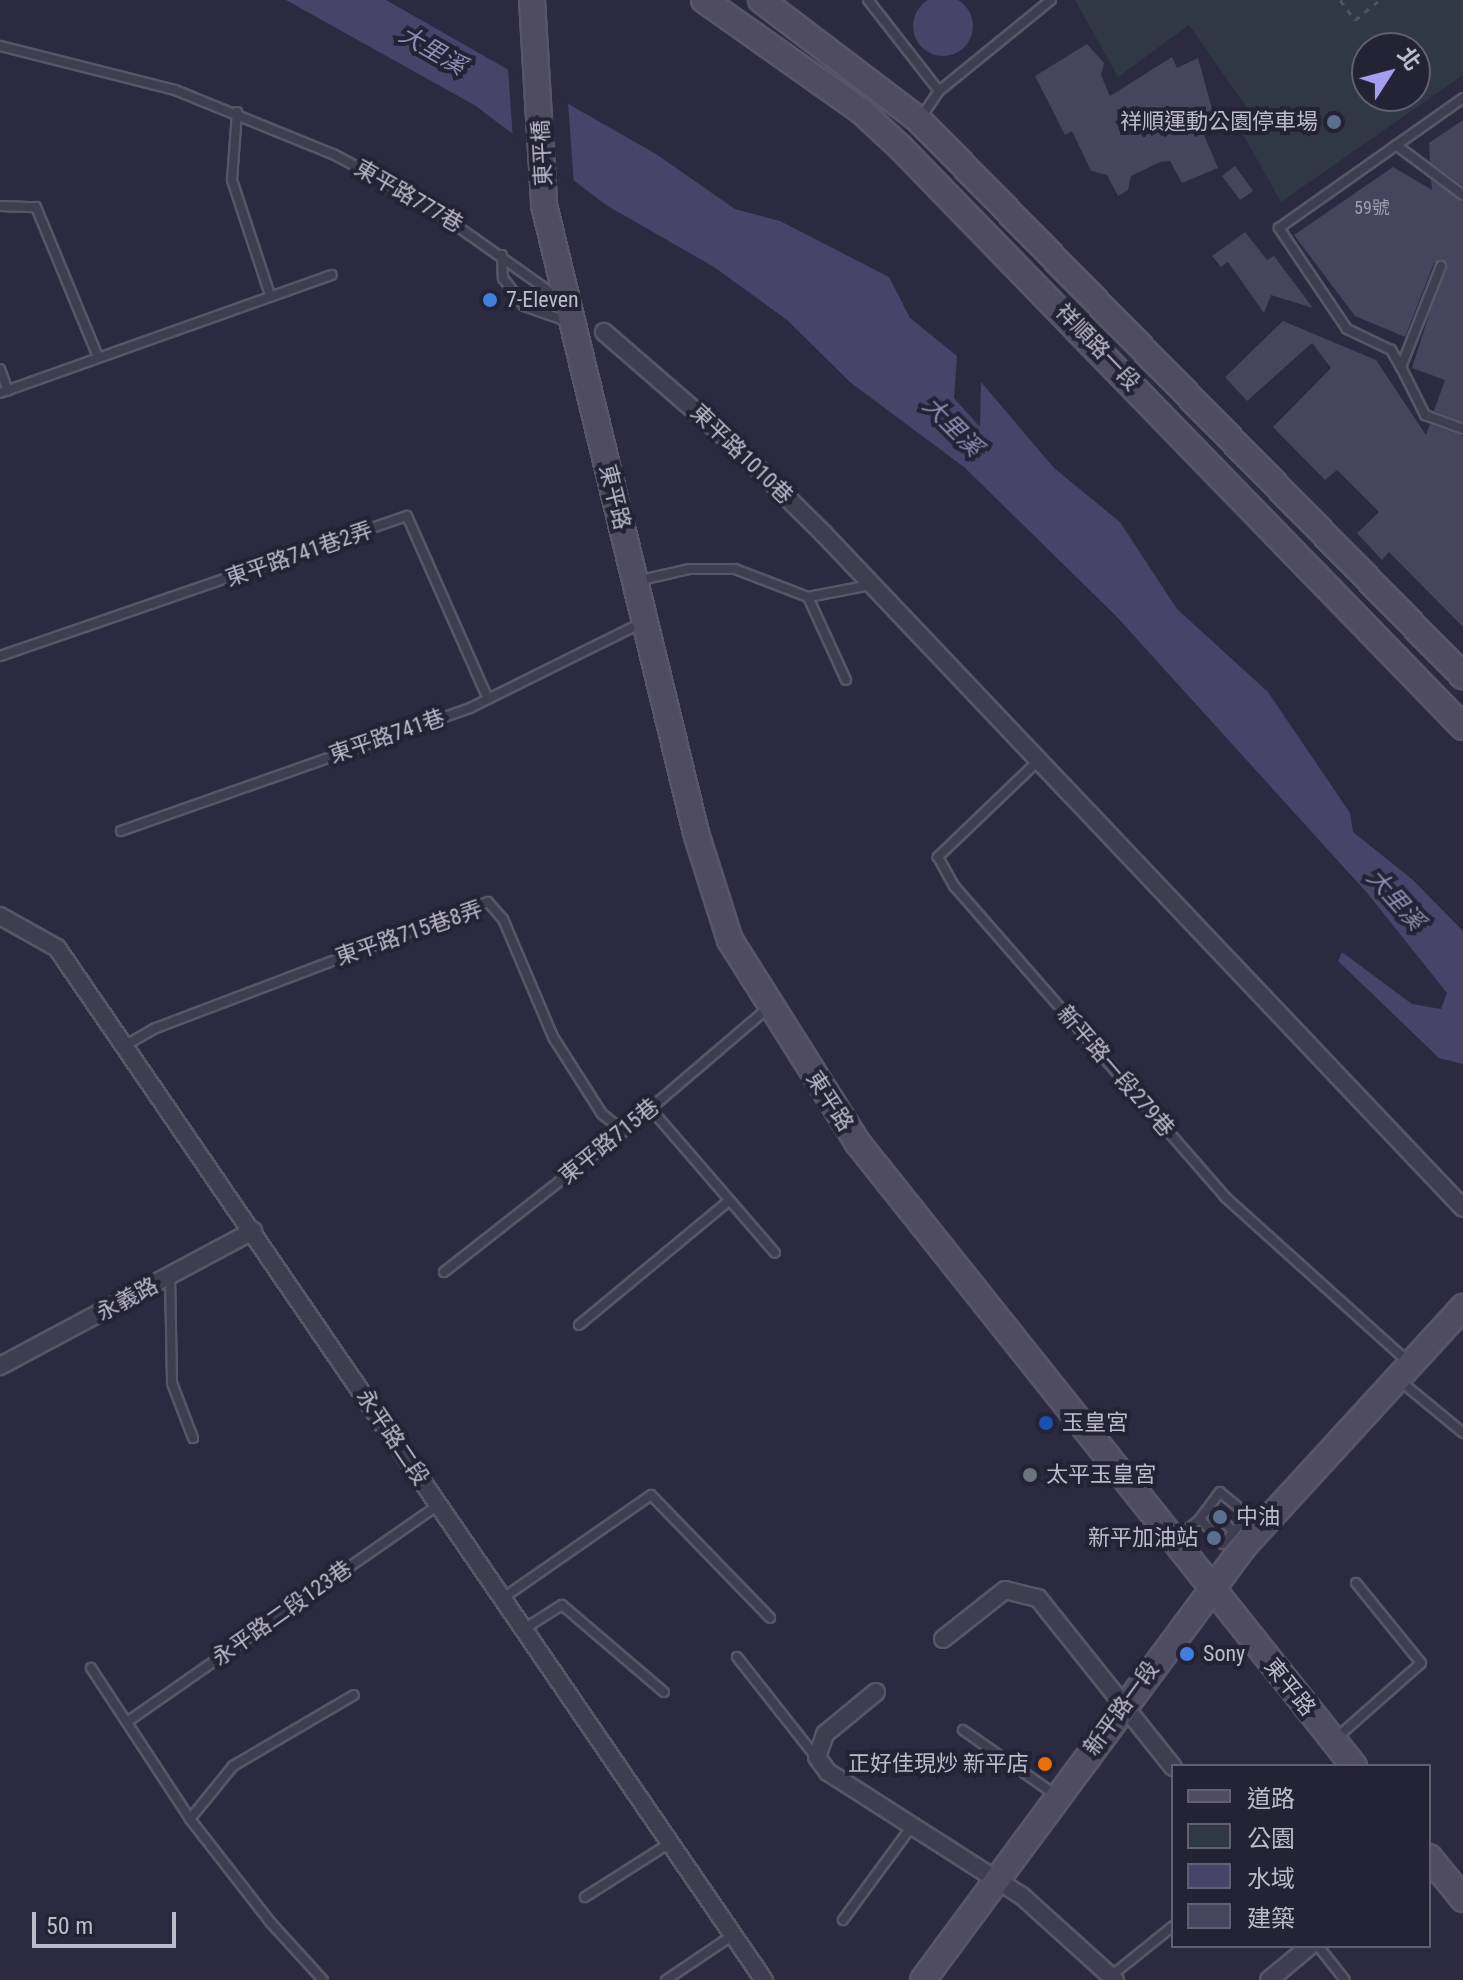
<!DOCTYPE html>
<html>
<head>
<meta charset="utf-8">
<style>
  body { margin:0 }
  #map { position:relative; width:1463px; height:1980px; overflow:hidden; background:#2b2a40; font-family:"Roboto Condensed","Noto Sans TC",sans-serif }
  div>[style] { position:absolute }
  .green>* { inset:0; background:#2f3844 }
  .water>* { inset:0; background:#464468 }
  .round { border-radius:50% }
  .pier>* { inset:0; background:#2b2a40 }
  .building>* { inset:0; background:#46455d }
  .path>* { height:3px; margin-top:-1.5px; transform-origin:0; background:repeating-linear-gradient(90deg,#4c545f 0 6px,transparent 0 12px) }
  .roads { filter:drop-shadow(2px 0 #575667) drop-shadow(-2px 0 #575667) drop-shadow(0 2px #575667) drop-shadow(0 -2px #575667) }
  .lane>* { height:8px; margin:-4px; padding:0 4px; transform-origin:4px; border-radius:4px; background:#3f3e50 }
  .street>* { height:16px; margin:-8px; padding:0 8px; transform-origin:8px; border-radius:8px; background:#3f3e50 }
  .secondary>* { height:24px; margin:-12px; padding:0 12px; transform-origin:12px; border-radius:12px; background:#4f4c62 }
  .dots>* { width:22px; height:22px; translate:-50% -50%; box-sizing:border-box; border:4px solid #242235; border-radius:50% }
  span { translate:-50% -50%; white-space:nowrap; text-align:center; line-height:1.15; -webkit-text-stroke:8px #242235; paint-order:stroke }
  .number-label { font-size:18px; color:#9e9eaf }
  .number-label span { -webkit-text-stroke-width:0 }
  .poi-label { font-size:22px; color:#bcbbca }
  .right { translate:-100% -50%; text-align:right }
  .left { translate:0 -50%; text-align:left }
  .street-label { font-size:22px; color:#bcbbca }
  .water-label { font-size:24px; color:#8f8cb2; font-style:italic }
  .legend { position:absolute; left:1171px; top:1764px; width:260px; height:184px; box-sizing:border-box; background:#242235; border:2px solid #615f71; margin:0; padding:10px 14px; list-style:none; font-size:24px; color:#bcbbca }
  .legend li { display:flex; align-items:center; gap:16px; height:40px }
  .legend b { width:40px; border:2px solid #615f71 }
  .north { position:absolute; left:1351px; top:32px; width:80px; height:80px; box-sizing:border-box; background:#242235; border:2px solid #615f71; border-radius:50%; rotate:54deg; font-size:22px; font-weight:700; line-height:32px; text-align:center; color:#bcbbca }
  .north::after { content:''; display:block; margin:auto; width:28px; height:36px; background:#a59ded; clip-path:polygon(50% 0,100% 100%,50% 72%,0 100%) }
  .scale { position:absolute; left:32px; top:1912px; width:144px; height:36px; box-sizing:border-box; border:4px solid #bcbbca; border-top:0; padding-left:10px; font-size:24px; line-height:28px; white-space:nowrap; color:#bcbbca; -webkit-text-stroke:6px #242235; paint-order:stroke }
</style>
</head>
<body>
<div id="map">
  <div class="green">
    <div style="clip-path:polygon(evenodd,1075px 0,1463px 0,1463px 75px,1281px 202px,1241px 131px,1254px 118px,1189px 25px,1118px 77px,1075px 0,1367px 48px,1415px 48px,1415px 96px,1367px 96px,1367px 48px)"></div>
  </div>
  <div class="water">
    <div class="round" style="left:913px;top:-4px;width:60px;height:60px"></div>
    <div style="clip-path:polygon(286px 0,386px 0,656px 154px,735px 209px,780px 221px,889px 277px,910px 318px,957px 356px,954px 398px,980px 427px,981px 382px,1054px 468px,1120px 522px,1177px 609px,1268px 692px,1350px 813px,1353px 832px,1413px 880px,1463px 931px,1463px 1064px,1439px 1058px,1338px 961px,1342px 952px,1412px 1004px,1441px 1009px,1447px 993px,1368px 894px,1116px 616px,964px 467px,851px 383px,787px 320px,714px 267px,606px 205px,476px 106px)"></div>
  </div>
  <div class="pier">
    <div style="clip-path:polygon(508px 69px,568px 102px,574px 186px,513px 139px)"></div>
  </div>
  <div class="building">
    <div style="clip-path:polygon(1087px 44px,1104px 63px,1101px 75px,1110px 96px,1172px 57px,1177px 68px,1198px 58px,1214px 116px,1199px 123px,1218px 168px,1182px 183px,1170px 161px,1160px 162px,1131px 176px,1128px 190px,1118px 196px,1107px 175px,1091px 171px,1072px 131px,1065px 135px,1035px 76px)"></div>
    <div style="clip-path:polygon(1463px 120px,1463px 186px,1430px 162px,1429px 143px)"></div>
    <div style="clip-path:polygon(1235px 166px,1253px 191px,1240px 200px,1222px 176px)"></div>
    <div style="clip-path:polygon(1393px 167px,1432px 190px,1431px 180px,1463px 202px,1463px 422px,1434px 411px,1445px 380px,1412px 368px,1446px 261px,1434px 263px,1405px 337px,1355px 316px,1294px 235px)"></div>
    <div style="clip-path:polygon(1245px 232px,1267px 260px,1274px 256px,1313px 308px,1271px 295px,1264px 313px,1228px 262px,1221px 267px,1212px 256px)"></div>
    <div style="clip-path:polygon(1283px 321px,1376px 360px,1426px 435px,1430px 424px,1463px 436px,1463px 627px,1389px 552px,1382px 560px,1357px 533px,1379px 512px,1337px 470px,1325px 480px,1273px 427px,1331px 368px,1312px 343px,1247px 401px,1225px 377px)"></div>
  </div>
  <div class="path">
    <div style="left:1340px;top:0;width:25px;rotate:53deg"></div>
    <div style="left:1355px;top:20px;width:32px;rotate:-39deg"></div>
  </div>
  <div class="roads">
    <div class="lane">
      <div style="left:868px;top:0;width:115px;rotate:52deg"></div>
      <div style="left:0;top:46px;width:180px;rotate:14.1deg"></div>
      <div style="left:175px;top:90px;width:170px;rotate:22.1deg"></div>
      <div style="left:333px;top:154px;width:102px;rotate:28.1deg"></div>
      <div style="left:423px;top:202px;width:168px;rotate:35.3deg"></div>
      <div style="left:237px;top:112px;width:68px;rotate:94.2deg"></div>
      <div style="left:232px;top:180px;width:121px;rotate:71.7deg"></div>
      <div style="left:920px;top:119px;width:34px;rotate:-56deg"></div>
      <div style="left:939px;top:91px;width:144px;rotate:-39.1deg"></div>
      <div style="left:1396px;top:145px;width:84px;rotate:36.7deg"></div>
      <div style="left:0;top:206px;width:36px;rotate:2deg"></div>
      <div style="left:36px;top:207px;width:162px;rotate:67.5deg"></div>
      <div style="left:502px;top:255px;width:23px;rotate:88deg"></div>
      <div style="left:503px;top:278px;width:35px;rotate:53deg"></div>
      <div style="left:524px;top:306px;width:48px;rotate:19.6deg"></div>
      <div style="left:1441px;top:266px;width:109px;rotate:111.6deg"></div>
      <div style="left:1401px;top:367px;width:54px;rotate:63.4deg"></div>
      <div style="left:1425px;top:415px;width:40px;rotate:20.2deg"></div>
      <div style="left:1401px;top:367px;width:20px;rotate:-120deg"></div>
      <div style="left:1391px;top:350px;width:49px;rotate:-154.5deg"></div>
      <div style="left:1347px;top:329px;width:122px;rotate:-124deg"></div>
      <div style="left:1279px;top:228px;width:225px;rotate:-35.2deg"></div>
      <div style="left:0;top:369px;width:23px;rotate:70deg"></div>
      <div style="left:0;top:393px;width:352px;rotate:-19.6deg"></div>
      <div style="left:637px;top:581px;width:53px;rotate:-13deg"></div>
      <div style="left:689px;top:569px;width:46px"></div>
      <div style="left:735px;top:569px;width:78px;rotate:21deg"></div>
      <div style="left:808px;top:597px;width:64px;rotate:-10.8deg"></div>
      <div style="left:808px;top:597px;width:91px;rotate:65.4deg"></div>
      <div style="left:0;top:656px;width:430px;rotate:-19deg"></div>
      <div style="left:407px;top:516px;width:200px;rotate:66.1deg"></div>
      <div style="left:1038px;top:761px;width:139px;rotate:136.2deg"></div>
      <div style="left:938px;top:857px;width:33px;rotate:61deg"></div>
      <div style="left:954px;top:886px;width:413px;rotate:48.9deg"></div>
      <div style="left:1225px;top:1197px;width:246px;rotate:42deg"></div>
      <div style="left:121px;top:831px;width:370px;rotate:-19.4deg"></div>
      <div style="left:470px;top:708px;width:191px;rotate:-26.4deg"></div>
      <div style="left:126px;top:1045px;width:34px;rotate:-30deg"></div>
      <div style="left:156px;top:1028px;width:355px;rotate:-20.8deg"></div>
      <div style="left:488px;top:902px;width:23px;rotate:49deg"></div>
      <div style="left:503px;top:919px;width:128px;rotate:67deg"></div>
      <div style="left:553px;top:1037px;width:91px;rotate:57.5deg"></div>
      <div style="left:602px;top:1114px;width:28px;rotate:38deg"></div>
      <div style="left:650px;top:1108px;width:191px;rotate:49.2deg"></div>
      <div style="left:444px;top:1272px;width:229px;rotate:-38.1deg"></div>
      <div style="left:624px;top:1131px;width:191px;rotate:-40.5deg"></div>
      <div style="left:170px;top:1276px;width:107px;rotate:88.9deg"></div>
      <div style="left:172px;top:1383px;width:59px;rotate:69.1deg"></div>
      <div style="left:579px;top:1325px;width:195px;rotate:-39.6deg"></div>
      <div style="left:1399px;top:1380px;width:83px;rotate:39.6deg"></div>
      <div style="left:1209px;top:1507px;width:35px;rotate:45deg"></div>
      <div style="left:1178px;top:1537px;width:28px;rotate:-39deg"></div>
      <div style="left:1200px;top:1519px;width:34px;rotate:47deg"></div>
      <div style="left:1223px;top:1544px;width:38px;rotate:-49deg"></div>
      <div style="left:1248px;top:1515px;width:36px;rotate:-141deg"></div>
      <div style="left:1220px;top:1492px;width:34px;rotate:127deg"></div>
      <div style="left:503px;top:1598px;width:180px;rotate:-34.8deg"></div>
      <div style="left:651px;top:1495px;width:171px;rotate:45.9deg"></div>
      <div style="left:524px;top:1629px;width:45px;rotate:-32.3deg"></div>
      <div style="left:562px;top:1605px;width:134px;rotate:40.5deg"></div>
      <div style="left:737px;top:1657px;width:127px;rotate:51.7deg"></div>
      <div style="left:91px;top:1668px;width:181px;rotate:56.7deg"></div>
      <div style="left:190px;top:1819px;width:132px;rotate:52.1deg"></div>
      <div style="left:271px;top:1923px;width:77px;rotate:47.6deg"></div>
      <div style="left:127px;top:1722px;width:379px;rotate:-34.9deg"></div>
      <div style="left:963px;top:1730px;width:113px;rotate:35deg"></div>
      <div style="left:1334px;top:1740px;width:116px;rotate:-41.5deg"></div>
      <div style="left:1421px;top:1663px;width:103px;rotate:-129.1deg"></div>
      <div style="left:190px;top:1819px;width:68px;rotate:-50.9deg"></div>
      <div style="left:233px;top:1766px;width:140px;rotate:-30.4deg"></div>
      <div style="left:585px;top:1897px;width:101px;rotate:-32.4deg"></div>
      <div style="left:843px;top:1920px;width:117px;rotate:-53.7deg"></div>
      <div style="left:1318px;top:1946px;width:43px;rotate:51.5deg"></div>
      <div style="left:1111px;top:1976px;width:80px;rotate:-38.9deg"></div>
      <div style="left:666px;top:1980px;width:81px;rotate:-33.9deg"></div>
    </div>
    <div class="street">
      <div style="left:604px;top:332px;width:167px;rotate:40.9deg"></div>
      <div style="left:730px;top:441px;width:131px;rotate:44.7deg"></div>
      <div style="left:823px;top:533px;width:930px;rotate:46.52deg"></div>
      <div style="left:0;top:916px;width:65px;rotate:29.3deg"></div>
      <div style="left:57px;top:948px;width:1251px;rotate:55.59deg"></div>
      <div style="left:0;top:1366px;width:287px;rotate:-28.1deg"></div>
      <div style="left:943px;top:1639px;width:79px;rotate:-38.3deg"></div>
      <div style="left:1005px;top:1590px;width:34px;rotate:14deg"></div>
      <div style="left:1038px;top:1598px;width:216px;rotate:51.4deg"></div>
      <div style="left:876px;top:1692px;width:66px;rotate:140.5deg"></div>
      <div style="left:825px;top:1734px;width:24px;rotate:109deg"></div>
      <div style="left:817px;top:1757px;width:19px;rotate:54deg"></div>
      <div style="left:828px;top:1772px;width:230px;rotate:32.6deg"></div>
      <div style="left:1022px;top:1896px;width:125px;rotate:42.1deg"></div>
      <div style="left:1269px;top:1980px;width:53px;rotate:-39.7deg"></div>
    </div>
    <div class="secondary">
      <div style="left:532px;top:0;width:205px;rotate:86.6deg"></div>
      <div style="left:544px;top:205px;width:646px;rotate:76.39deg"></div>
      <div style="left:696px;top:833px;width:112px;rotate:72.4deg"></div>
      <div style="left:730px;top:940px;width:239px;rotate:57.8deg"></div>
      <div style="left:857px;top:1142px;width:798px;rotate:51.46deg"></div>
      <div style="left:704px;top:0;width:191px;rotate:35.2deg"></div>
      <div style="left:860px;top:110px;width:56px;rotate:42.8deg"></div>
      <div style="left:901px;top:148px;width:807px;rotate:45.85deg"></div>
      <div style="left:761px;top:0;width:198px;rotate:37.2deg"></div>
      <div style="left:919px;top:120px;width:778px;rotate:45.63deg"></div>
      <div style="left:1429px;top:1857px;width:54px;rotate:51deg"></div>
      <div style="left:923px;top:1980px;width:541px;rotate:-53.49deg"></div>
      <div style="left:1245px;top:1545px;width:323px;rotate:-47.5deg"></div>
    </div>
  </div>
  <div class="dots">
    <div style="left:1334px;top:122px;background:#5c6f8a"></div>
    <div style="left:490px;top:300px;background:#3f7fe0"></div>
    <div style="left:1046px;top:1423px;background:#1a4fb4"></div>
    <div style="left:1030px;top:1475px;background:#6b7280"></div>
    <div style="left:1220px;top:1517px;background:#5c6f8a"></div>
    <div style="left:1214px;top:1538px;background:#5c6f8a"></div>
    <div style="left:1187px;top:1654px;background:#3f7fe0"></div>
    <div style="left:1045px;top:1764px;background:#e8710a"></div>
  </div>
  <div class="number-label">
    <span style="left:1372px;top:208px">59號</span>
  </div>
  <div class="poi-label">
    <span class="right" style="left:1318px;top:122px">祥順運動公園停車場</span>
    <span class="left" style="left:506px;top:300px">7-Eleven</span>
    <span class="left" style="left:1062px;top:1423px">玉皇宮</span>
    <span class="left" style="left:1046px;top:1475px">太平玉皇宮</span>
    <span class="left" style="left:1236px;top:1517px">中油</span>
    <span class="right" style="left:1198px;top:1538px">新平加油站</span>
    <span class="left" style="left:1203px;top:1654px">Sony</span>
    <span class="right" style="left:1029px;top:1764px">正好佳現炒 新平店</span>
  </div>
  <div class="street-label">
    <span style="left:542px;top:153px;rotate:-93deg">東平橋</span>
    <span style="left:409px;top:196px;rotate:30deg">東平路777巷</span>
    <span style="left:1098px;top:347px;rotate:46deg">祥順路一段</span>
    <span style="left:742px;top:454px;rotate:44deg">東平路1010巷</span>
    <span style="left:615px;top:497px;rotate:76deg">東平路</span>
    <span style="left:299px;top:554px;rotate:-19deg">東平路741巷2弄</span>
    <span style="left:387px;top:736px;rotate:-19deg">東平路741巷</span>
    <span style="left:409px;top:933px;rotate:-19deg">東平路715巷8弄</span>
    <span style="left:1116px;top:1071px;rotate:49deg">新平路一段279巷</span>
    <span style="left:830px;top:1101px;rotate:57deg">東平路</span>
    <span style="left:609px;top:1141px;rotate:-39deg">東平路715巷</span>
    <span style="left:127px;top:1299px;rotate:-28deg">永義路</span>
    <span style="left:393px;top:1437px;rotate:56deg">永平路二段</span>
    <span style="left:282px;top:1613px;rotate:-35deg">永平路二段123巷</span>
    <span style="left:1290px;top:1687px;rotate:51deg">東平路</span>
    <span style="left:1121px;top:1708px;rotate:-54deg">新平路一段</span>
  </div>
  <div class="water-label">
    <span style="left:432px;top:51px;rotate:30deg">大里溪</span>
    <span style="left:952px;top:427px;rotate:45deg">大里溪</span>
    <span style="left:1395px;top:900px;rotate:48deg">大里溪</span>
  </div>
  <ul class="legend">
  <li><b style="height:10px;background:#4f4c62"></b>道路</li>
  <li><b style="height:22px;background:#2f3844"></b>公園</li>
  <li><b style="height:22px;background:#464468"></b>水域</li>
  <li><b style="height:22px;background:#46455d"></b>建築</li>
  </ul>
  <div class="north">北</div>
  <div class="scale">50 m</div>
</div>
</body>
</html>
